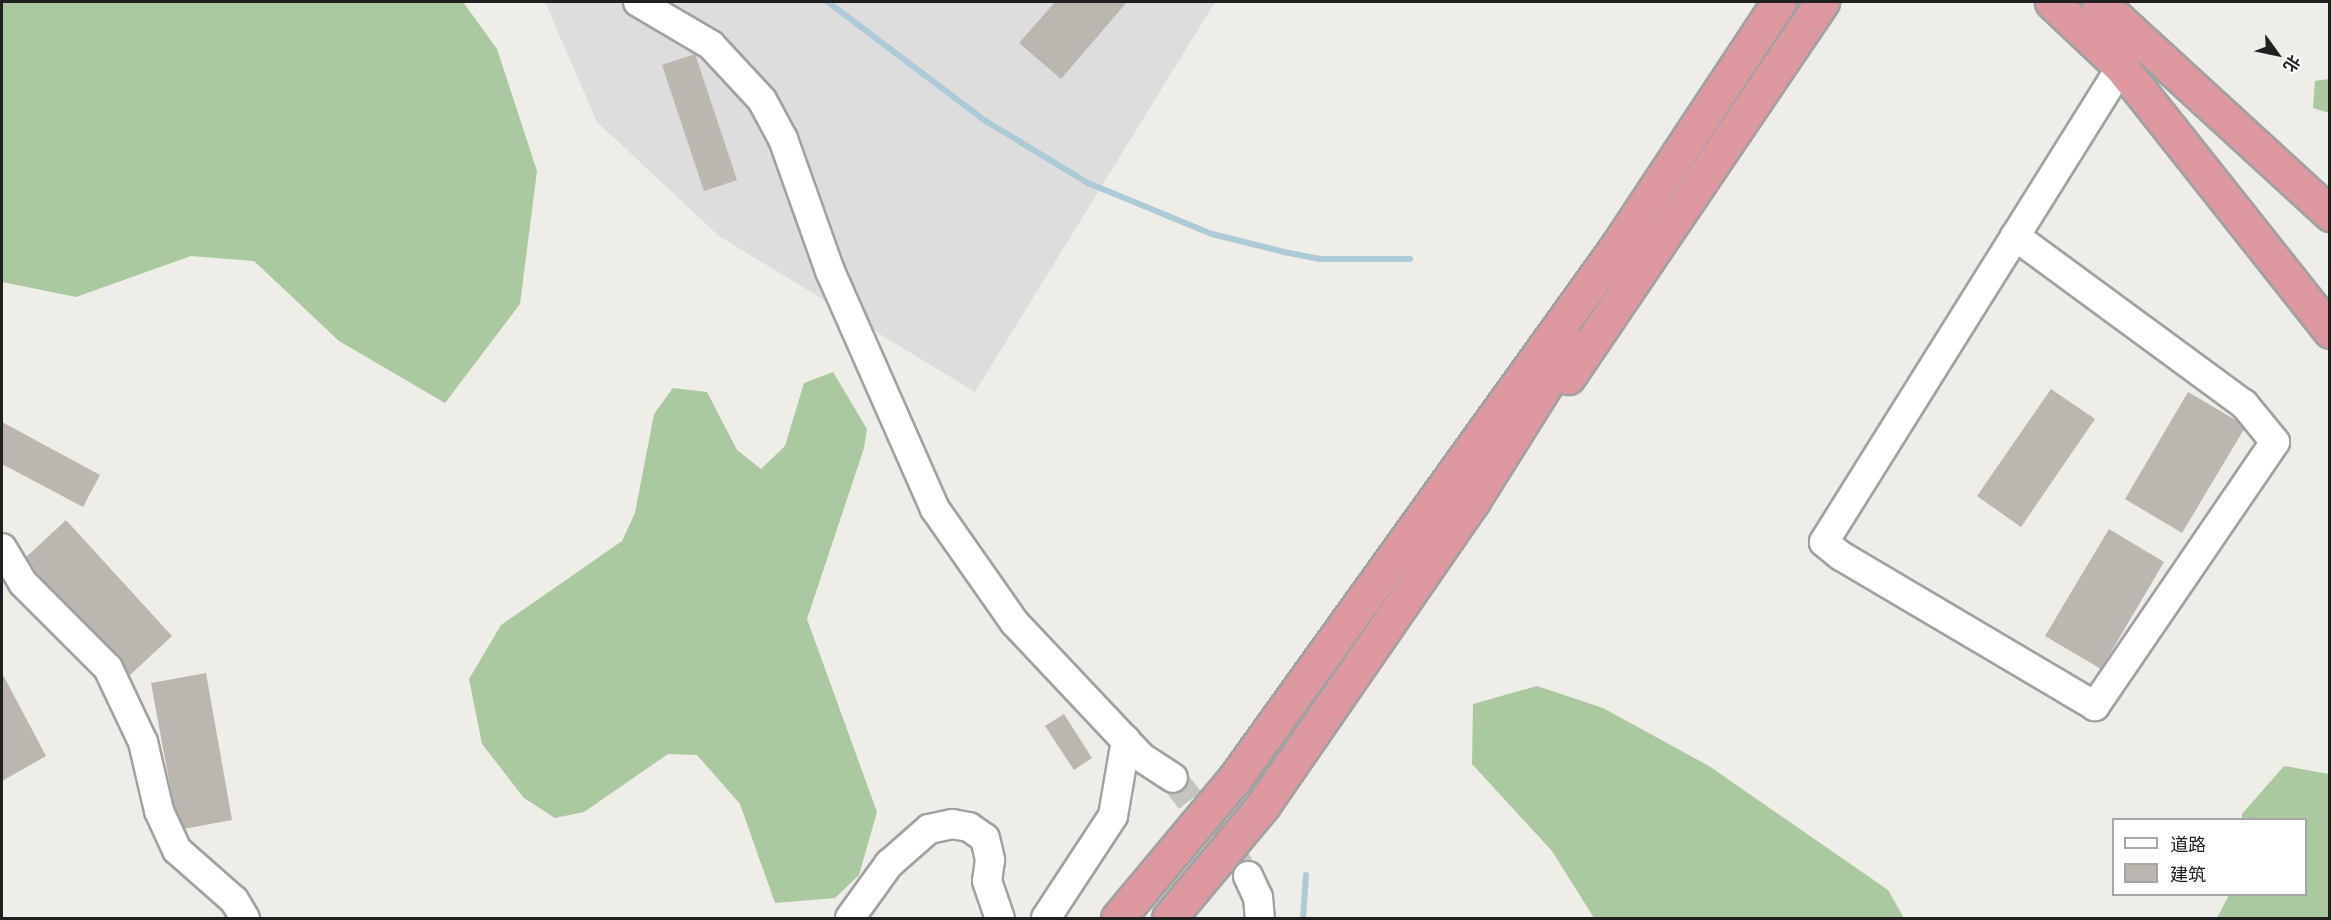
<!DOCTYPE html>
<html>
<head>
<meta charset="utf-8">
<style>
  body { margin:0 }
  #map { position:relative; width:2331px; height:920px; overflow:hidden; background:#efede7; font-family:"Asap Condensed","Noto Sans SC",sans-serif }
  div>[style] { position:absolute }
  .residential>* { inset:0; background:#ddd }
  .forest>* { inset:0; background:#aac9a1 }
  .stream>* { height:6px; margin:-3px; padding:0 3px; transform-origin:3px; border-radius:3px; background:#adcad7 }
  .building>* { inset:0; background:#bcb6b0 }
  .minor-tunnel>* { height:28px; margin-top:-14px; transform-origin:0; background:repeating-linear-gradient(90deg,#c6c4bf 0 28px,transparent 0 42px) }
  .roads { filter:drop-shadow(2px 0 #a1a1a1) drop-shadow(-2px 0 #a1a1a1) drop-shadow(0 2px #a1a1a1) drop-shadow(0 -2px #a1a1a1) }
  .minor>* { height:28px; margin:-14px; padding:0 14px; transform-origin:14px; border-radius:14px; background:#fff }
  .highway>* { height:33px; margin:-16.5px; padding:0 16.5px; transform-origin:16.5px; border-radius:16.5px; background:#dd98a0 }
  span { translate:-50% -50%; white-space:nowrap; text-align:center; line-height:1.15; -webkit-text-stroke:6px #fff; paint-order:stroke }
  .frame { position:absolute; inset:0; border:3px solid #202020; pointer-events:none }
  .legend { position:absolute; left:2112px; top:818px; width:195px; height:78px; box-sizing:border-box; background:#fff; border:2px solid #a6a6a6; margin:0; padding:8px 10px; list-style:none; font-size:18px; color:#202020 }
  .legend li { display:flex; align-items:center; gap:12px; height:30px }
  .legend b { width:30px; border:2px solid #a6a6a6 }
  .north { position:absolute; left:2247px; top:24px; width:60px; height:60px; -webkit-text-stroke:4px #fff; paint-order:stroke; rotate:123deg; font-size:16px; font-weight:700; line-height:24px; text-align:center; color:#202020 }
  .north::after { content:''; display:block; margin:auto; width:21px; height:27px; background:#202020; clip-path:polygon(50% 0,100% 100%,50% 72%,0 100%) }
</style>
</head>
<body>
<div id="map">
  <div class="residential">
    <div style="clip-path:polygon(545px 2px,1215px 2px,975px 392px,719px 236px,597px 122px)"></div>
  </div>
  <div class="forest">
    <div style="clip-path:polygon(2px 2px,463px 2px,497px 49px,537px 171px,520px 304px,445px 403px,339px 341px,254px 261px,191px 256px,76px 297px,2px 282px)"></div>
    <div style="clip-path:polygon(2329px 79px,2330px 79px,2329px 113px,2313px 108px,2315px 81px)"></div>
    <div style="clip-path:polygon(833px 372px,867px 429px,864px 448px,807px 619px,877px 812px,859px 875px,835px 898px,775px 903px,740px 804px,697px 755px,668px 754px,584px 812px,555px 818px,524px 798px,482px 744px,469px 679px,501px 625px,622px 541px,635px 513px,654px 414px,673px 388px,707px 392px,737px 450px,761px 469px,785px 446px,804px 383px)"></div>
    <div style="clip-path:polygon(1537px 686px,1603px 708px,1709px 766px,1888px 890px,1904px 918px,1594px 918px,1552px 851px,1472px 764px,1473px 704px)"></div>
    <div style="clip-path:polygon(2284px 766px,2329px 774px,2329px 918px,2217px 918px,2229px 895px,2306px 894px,2306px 820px,2242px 819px,2242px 814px)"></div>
  </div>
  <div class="stream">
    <div style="left:828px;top:2px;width:196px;rotate:37.1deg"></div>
    <div style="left:984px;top:120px;width:122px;rotate:31.2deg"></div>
    <div style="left:1088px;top:183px;width:134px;rotate:22.4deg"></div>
    <div style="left:1212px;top:234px;width:74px;rotate:14deg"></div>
    <div style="left:1284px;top:252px;width:37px;rotate:11deg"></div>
    <div style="left:1320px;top:259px;width:90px"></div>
    <div style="left:1303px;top:918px;width:43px;rotate:-86deg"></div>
  </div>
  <div class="building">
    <div style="clip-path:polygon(1055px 2px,1127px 2px,1061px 79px,1019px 43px)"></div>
    <div style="clip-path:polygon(695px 54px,737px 180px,704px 191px,662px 65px)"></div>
    <div style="clip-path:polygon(2051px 389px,2095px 419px,2021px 527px,1977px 496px)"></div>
    <div style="clip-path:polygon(2188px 392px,2246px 426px,2182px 533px,2125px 499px)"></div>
    <div style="clip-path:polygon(2px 422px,100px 475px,83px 507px,2px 464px)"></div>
    <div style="clip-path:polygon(66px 520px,172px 636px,129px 676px,24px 559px)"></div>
    <div style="clip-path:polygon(2109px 529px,2164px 562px,2101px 669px,2045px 636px)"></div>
    <div style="clip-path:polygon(2px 673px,46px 756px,2px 781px)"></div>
    <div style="clip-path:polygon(206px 673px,232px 820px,178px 830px,151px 683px)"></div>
    <div style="clip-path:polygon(1064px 714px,1092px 758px,1074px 770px,1045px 726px)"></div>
  </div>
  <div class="minor-tunnel">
    <div style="left:1173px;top:778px;width:123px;rotate:52.6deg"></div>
  </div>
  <div class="roads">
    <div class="minor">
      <div style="left:638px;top:2px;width:85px;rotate:30.5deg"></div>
      <div style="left:711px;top:45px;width:75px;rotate:47.2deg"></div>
      <div style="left:762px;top:100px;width:44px;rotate:61.7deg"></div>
      <div style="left:783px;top:139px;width:140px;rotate:70.4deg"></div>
      <div style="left:830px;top:271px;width:260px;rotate:66.2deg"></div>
      <div style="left:935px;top:509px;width:138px;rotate:55deg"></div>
      <div style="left:1014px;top:622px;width:185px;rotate:46.7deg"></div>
      <div style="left:1141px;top:757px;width:38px;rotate:33deg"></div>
      <div style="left:2015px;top:236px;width:284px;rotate:36.3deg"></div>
      <div style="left:2244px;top:404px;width:49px;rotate:50.8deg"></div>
      <div style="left:2275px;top:442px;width:320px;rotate:124.3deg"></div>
      <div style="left:2095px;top:706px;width:295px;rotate:-149.4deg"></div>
      <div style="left:1841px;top:556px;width:22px;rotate:-141deg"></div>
      <div style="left:1824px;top:542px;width:560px;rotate:-57.98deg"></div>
      <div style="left:2px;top:548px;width:41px;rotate:59deg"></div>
      <div style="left:23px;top:583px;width:120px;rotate:45deg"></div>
      <div style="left:108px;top:668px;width:82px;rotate:64.7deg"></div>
      <div style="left:143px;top:742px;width:71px;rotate:76.9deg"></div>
      <div style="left:159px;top:811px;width:43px;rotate:65.2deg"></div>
      <div style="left:177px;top:850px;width:76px;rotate:41.3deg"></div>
      <div style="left:234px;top:900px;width:21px;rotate:59deg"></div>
      <div style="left:1248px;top:876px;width:23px;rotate:65deg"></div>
      <div style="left:1258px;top:897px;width:21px;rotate:85deg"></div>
      <div style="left:850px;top:918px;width:67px;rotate:-54.2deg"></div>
      <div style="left:889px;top:864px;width:53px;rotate:-41.2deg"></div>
      <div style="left:929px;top:829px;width:24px;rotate:-12deg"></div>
      <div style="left:952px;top:824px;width:17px;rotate:10deg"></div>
      <div style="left:969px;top:827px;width:19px;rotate:35deg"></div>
      <div style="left:985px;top:838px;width:23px;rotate:77deg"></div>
      <div style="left:990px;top:860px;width:21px;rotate:98deg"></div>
      <div style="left:987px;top:881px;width:39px;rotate:71deg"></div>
      <div style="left:1046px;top:918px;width:122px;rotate:-56.7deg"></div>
      <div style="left:1113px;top:816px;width:77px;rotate:-80.3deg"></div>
    </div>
    <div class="highway">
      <div style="left:2052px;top:2px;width:95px;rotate:43.3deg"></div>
      <div style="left:2121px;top:67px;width:337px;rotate:51.6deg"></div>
      <div style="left:2099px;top:2px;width:314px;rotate:42.5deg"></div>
      <div style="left:1568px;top:377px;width:453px;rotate:-55.9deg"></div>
      <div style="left:1118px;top:918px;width:182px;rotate:-50.1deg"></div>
      <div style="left:1235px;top:778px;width:653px;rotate:-54.29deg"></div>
      <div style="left:1616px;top:248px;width:295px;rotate:-56.5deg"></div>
      <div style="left:1169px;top:918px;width:147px;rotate:-50.2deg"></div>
      <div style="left:1263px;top:805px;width:368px;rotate:-55.4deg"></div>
      <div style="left:1472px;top:502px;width:184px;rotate:-57.9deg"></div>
    </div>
  </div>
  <div class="frame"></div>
  <ul class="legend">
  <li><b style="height:8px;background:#fff"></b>道路</li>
  <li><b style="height:16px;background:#bcb6b0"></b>建筑</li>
  </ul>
  <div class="north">北</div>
</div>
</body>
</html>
